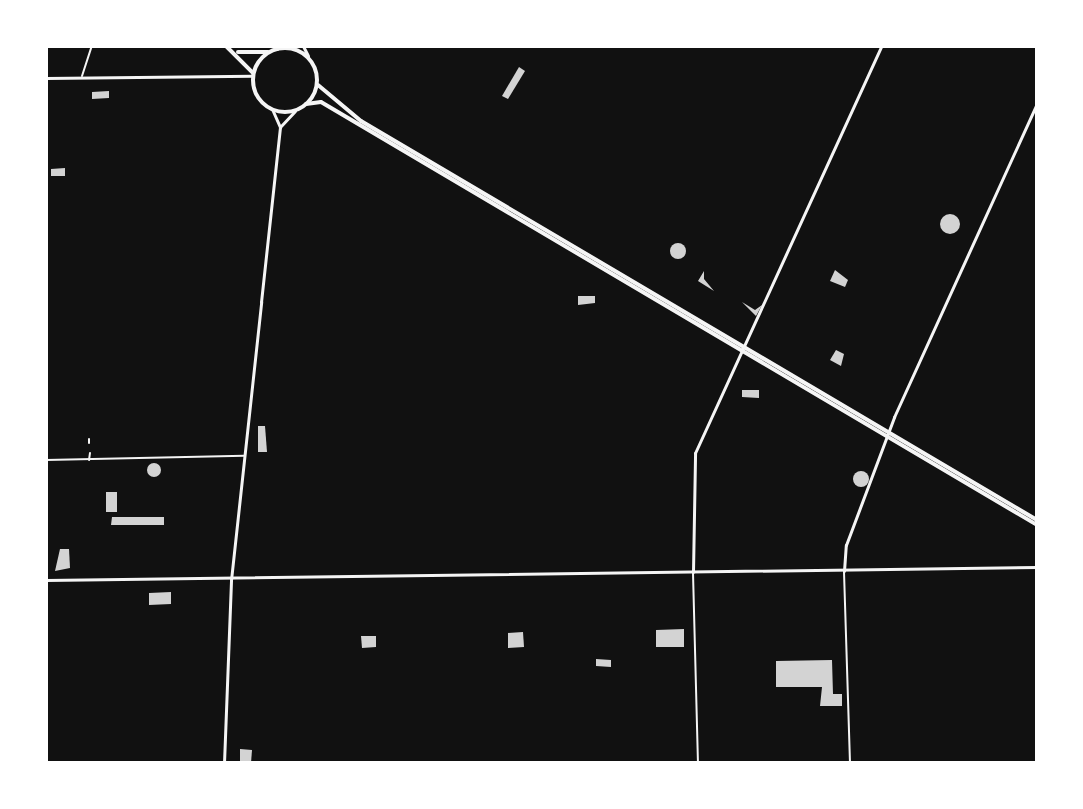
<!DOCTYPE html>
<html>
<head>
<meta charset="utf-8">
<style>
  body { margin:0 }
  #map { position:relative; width:1083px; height:809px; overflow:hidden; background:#111; font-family:"Open Sans",sans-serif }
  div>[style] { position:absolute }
  .building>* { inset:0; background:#d3d3d3 }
  .round { border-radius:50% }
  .minor>* { height:2px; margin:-1px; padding:0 1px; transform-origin:1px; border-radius:1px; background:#f5f5f5 }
  .tertiary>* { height:2px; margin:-1px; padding:0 1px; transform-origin:1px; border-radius:1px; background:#f5f5f5 }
  .secondary>* { height:3px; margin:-1.5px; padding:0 1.5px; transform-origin:1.5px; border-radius:1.5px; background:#f5f5f5 }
  .primary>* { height:4px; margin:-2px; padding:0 2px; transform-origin:2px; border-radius:2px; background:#f5f5f5 }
  .primary>.ring { margin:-2px; padding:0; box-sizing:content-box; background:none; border:4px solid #f5f5f5; border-radius:50% }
  span { translate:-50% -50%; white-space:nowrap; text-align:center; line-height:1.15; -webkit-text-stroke:6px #fff; paint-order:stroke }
  .frame { position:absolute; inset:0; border:48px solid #fff; pointer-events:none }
</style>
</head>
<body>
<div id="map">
  <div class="building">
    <div style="clip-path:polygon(519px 67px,525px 71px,508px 99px,502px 96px)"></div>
    <div style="clip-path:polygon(109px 91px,109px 98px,92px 99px,92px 92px)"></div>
    <div style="clip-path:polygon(65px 168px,65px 176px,51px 176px,51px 169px)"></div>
    <div class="round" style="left:940px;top:214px;width:20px;height:20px"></div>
    <div class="round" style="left:670px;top:243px;width:16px;height:16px"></div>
    <div style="clip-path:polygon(835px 270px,848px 280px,845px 287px,830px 281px)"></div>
    <div style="clip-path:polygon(704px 271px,704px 279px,714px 291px,698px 281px)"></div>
    <div style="clip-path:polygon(578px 296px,595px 296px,595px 303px,578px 305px)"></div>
    <div style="clip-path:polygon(742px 302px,755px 310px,762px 305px,756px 316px)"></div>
    <div style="clip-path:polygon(836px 350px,844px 354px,841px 366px,830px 360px)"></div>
    <div style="clip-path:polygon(742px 390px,759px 390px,759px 398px,742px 397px)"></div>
    <div style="clip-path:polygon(258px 426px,265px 426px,267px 452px,258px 452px)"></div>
    <div class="round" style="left:147px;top:463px;width:14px;height:14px"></div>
    <div class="round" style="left:853px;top:471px;width:16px;height:16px"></div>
    <div style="clip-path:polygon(106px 492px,117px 492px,117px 512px,106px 512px)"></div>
    <div style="clip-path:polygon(164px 517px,164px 525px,111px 525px,112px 517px)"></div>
    <div style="clip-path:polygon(60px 549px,69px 549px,70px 568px,55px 571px)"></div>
    <div style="clip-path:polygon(171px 592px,171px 604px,149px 605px,149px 593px)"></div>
    <div style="clip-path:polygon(684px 629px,684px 647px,656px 647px,656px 630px)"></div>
    <div style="clip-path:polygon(523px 632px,524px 647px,508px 648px,508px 633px)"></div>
    <div style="clip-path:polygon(361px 636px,376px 636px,376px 647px,362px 648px)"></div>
    <div style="clip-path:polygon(596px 659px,611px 660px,611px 667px,596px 666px)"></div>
    <div style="clip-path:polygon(832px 660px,833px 694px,842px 694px,842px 706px,820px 706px,822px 687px,776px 687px,776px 661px)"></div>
    <div style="clip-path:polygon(240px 749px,252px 750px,251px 763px,240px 763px)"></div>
  </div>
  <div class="minor">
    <div style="left:89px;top:439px;width:4px;rotate:90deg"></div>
    <div style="left:89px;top:460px;width:7px;rotate:-82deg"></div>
  </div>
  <div class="tertiary">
    <div style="left:82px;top:76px;width:32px;rotate:-72deg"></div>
    <div style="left:46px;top:460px;width:198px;rotate:-1.2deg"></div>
    <div style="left:844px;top:572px;width:191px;rotate:88.2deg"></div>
    <div style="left:693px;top:573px;width:190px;rotate:88.5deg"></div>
  </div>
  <div class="secondary">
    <div style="left:303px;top:46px;width:11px;rotate:63deg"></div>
    <div style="left:277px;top:49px;width:4px;rotate:-45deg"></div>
    <div style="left:46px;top:78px;width:206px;rotate:-0.6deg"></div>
    <div style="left:272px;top:109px;width:20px;rotate:66deg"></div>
    <div style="left:844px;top:571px;width:26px;rotate:-86deg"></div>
    <div style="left:846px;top:545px;width:137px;rotate:-69.4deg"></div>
    <div style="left:894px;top:417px;width:345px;rotate:-65.5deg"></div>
    <div style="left:693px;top:572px;width:119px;rotate:-89deg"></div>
    <div style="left:695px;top:453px;width:447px;rotate:-65.4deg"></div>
    <div style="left:46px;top:580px;width:991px;rotate:-0.75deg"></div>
    <div style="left:224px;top:763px;width:183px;rotate:-87.8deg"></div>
    <div style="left:231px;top:580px;width:280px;rotate:-83.8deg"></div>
    <div style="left:261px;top:302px;width:176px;rotate:-83.8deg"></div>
    <div style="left:280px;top:127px;width:22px;rotate:-47deg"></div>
  </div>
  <div class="primary">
    <div style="left:226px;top:46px;width:38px;rotate:45deg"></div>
    <div class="ring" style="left:253px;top:48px;width:60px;height:60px"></div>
    <div style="left:238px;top:52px;width:30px"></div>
    <div style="left:318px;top:85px;width:56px;rotate:39.9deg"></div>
    <div style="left:361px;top:121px;width:785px;rotate:30.55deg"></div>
    <div style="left:306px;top:104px;width:15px;rotate:-8deg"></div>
    <div style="left:321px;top:102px;width:832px;rotate:30.57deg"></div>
  </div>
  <div class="frame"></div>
</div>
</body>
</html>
